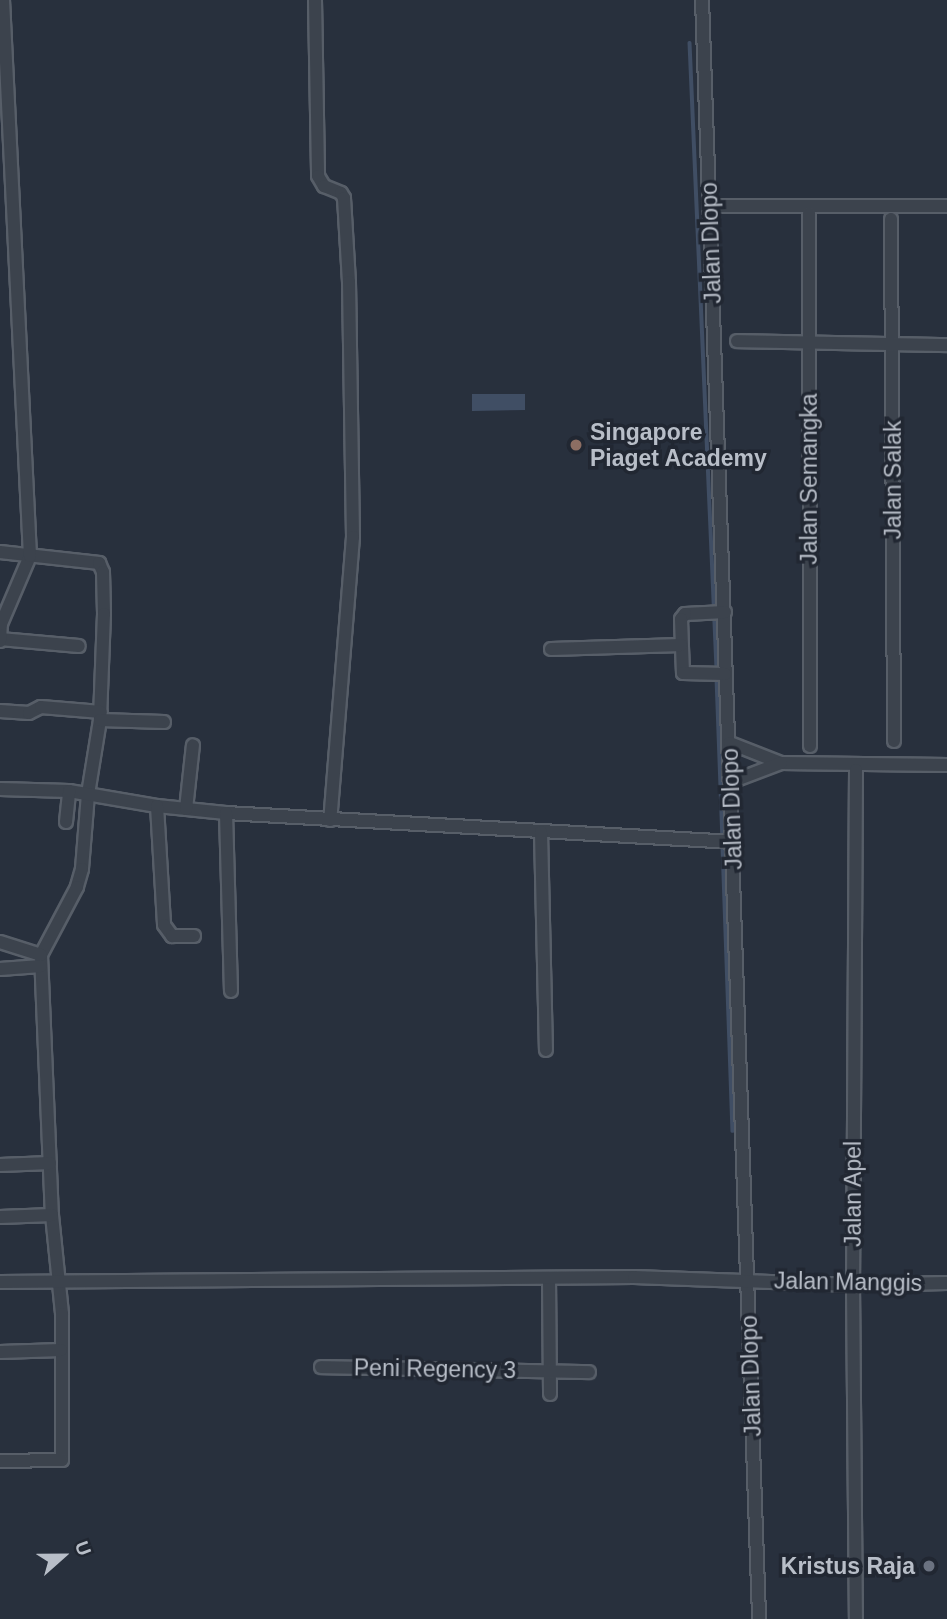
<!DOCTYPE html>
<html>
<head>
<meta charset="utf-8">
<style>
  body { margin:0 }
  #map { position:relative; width:947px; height:1619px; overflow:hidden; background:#28303d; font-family:Helvetica,sans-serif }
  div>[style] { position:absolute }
  .water>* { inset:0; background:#404e64 }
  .stream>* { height:3.5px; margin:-1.75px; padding:0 1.75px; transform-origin:1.75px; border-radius:1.75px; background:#404e64 }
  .roads { filter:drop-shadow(2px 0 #575e68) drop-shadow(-2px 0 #575e68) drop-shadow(0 2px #575e68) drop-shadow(0 -2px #575e68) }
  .minor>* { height:12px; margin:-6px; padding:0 6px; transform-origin:6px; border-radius:6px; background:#3c434d }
  .dots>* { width:19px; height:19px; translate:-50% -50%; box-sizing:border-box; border:4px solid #212732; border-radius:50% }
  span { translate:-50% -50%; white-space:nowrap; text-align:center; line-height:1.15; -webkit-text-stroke:7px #212732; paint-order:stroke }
  .street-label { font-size:23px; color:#b8bec8 }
  .poi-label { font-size:23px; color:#b8bec8; font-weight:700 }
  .left { translate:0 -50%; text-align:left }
  .right { translate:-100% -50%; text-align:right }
  .north { position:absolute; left:28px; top:1521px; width:70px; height:70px; -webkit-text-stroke:5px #212732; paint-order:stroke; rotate:69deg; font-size:19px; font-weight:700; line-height:28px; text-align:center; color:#b8bec8 }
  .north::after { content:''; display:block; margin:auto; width:24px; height:32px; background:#b8bec8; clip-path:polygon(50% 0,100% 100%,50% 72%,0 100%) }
</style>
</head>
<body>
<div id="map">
  <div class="water">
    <div style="clip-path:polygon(472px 394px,525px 394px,525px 410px,472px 411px)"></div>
  </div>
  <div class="stream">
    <div style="left:690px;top:43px;width:628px;rotate:87.53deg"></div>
    <div style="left:717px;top:678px;width:160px;rotate:87.9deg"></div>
    <div style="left:723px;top:846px;width:285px;rotate:88deg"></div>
  </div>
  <div class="roads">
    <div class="minor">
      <div style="left:315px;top:0;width:176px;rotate:89deg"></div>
      <div style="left:318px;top:176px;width:12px;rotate:59deg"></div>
      <div style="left:324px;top:186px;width:18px;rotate:22deg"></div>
      <div style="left:341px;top:193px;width:6px;rotate:59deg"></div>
      <div style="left:344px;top:198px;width:84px;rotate:86.6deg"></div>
      <div style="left:349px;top:282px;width:255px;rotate:89.1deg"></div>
      <div style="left:353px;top:537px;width:284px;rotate:94.6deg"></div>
      <div style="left:702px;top:0;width:1620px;rotate:87.98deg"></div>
      <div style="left:710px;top:206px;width:237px"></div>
      <div style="left:809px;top:213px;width:533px;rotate:89.89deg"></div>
      <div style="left:891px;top:219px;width:522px;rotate:89.67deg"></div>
      <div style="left:737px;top:341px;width:210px;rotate:1.1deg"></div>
      <div style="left:0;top:552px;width:100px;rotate:6.3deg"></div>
      <div style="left:99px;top:563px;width:10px;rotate:66deg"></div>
      <div style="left:103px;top:572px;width:42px;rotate:88.6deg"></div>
      <div style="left:104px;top:614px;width:106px;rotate:92.2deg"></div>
      <div style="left:100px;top:720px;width:75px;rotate:99.2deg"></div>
      <div style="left:88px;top:794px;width:75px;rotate:94.6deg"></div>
      <div style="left:82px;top:869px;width:19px;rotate:106deg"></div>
      <div style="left:77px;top:887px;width:77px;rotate:117.9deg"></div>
      <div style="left:41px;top:955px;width:260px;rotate:87.6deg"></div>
      <div style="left:52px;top:1215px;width:100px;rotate:84.2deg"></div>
      <div style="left:62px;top:1314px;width:146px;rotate:90deg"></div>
      <div style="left:62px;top:1460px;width:62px;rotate:179.1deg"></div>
      <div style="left:725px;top:612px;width:40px;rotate:177.1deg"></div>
      <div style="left:685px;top:614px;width:6px;rotate:129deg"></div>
      <div style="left:681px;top:619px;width:54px;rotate:87.9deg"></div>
      <div style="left:683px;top:673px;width:42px;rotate:1.4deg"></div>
      <div style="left:0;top:639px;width:79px;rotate:5.1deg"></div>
      <div style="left:0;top:641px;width:17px;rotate:-87deg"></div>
      <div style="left:1px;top:624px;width:74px;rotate:-66.9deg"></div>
      <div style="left:30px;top:556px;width:557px;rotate:-92.78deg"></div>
      <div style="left:551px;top:649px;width:130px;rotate:-1.8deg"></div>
      <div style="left:0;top:711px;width:29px;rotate:4deg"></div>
      <div style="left:29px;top:713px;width:13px;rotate:-27deg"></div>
      <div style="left:41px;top:707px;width:60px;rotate:4.8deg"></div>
      <div style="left:100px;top:720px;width:64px;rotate:1.8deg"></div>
      <div style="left:730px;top:743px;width:55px;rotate:21.4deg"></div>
      <div style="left:781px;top:763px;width:166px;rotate:0.7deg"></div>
      <div style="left:856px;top:770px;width:515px;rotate:90.33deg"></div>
      <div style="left:853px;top:1285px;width:334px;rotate:89.5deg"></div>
      <div style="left:731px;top:782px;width:53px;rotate:-20.8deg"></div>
      <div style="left:0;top:789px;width:69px;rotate:1.7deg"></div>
      <div style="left:69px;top:791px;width:89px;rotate:9.7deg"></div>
      <div style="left:157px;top:806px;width:69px;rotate:5.8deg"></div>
      <div style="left:226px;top:813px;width:508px;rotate:3.27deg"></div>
      <div style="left:157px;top:806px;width:119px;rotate:86.6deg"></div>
      <div style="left:164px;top:925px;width:14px;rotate:54deg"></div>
      <div style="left:172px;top:936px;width:22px"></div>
      <div style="left:186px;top:809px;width:64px;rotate:-83.8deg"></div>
      <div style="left:226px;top:813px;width:178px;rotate:88.4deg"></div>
      <div style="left:66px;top:822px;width:31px;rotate:-84deg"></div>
      <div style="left:541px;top:832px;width:218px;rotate:88.7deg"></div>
      <div style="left:0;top:942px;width:43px;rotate:17.6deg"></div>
      <div style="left:0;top:969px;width:41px;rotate:-4.2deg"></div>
      <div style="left:0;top:1165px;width:50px;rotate:-2.3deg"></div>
      <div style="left:0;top:1217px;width:52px;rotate:-2.2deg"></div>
      <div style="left:549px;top:1278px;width:116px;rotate:89.5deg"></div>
      <div style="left:0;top:1282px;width:634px;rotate:-0.45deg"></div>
      <div style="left:634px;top:1277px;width:219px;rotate:2.1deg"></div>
      <div style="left:853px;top:1285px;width:94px;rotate:-1.2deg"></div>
      <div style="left:0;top:1352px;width:61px;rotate:-1.9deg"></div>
      <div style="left:321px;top:1367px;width:268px;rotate:1.1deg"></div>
    </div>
  </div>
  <div class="dots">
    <div style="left:576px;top:445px;background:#8d6e63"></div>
    <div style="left:929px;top:1566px;background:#6b7280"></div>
  </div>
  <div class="street-label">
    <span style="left:711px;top:243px;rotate:-92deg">Jalan Dlopo</span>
    <span style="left:809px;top:479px;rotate:-90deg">Jalan Semangka</span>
    <span style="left:893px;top:480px;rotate:-90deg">Jalan Salak</span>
    <span style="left:732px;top:809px;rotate:-92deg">Jalan Dlopo</span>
    <span style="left:853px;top:1194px;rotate:-90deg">Jalan Apel</span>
    <span style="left:848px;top:1282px;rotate:1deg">Jalan Manggis</span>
    <span style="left:435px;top:1369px;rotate:1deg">Peni Regency 3</span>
    <span style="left:751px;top:1376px;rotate:-92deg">Jalan Dlopo</span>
  </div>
  <div class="poi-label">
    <span class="left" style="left:590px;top:445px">Singapore<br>Piaget Academy</span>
    <span class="right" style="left:915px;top:1566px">Kristus Raja</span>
  </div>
  <div class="north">U</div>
</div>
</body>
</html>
